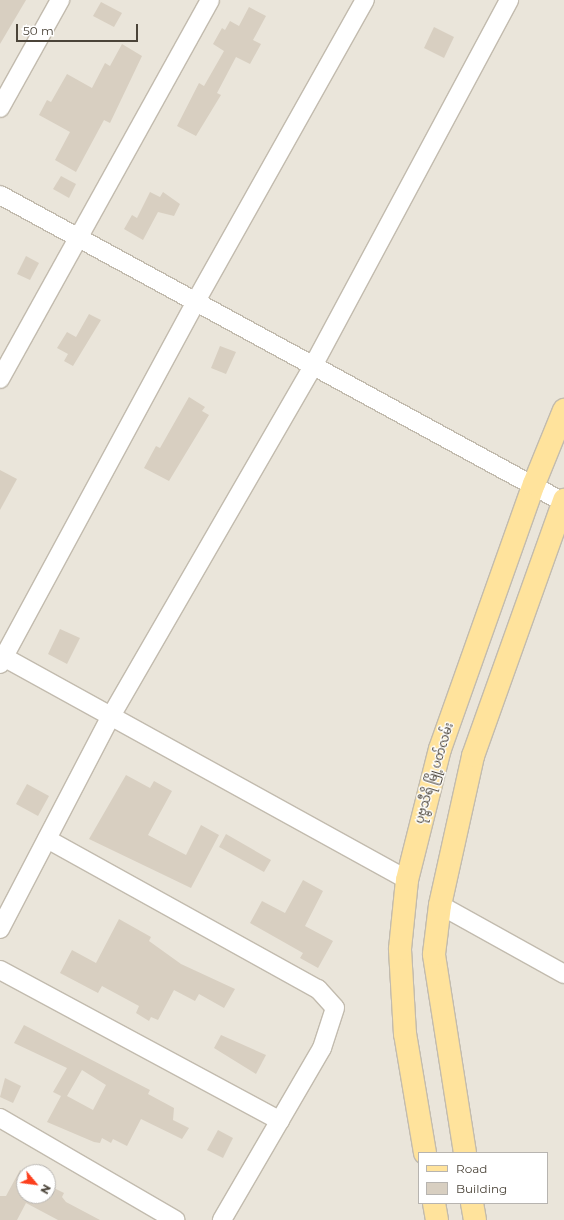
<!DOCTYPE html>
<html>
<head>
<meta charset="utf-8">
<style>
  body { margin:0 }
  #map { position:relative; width:564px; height:1220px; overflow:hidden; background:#f6f3ec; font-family:Montserrat,"Noto Sans Myanmar",sans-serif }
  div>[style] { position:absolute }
  .residential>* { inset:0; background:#eae5da }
  .building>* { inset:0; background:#d8cfc1 }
  .roads { filter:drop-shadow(1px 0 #c2bbae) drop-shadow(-1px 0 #c2bbae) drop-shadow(0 1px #c2bbae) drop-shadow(0 -1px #c2bbae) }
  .minor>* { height:18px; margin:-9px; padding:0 9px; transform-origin:9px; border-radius:9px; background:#fff }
  .major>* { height:22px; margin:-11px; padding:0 11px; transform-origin:11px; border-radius:11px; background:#ffe39c }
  span { translate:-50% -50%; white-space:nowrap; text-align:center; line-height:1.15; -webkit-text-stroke:3px #fff; paint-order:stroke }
  .street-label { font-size:12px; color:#4b4439 }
  .legend { position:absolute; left:418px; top:1152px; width:130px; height:52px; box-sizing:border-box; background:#fff; border:1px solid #b7b4b0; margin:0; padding:5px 7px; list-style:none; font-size:12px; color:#4b4439 }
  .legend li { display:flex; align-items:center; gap:8px; height:20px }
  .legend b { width:20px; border:1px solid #b7b4b0 }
  .north { position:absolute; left:16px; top:1164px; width:40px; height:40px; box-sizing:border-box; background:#fff; border:1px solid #b7b4b0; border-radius:50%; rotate:119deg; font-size:11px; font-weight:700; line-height:16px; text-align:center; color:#4b4439 }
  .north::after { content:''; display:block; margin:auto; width:14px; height:18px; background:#fc3f1d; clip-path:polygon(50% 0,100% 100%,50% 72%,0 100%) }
  .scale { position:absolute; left:16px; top:24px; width:122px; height:18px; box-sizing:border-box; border:2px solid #4b4439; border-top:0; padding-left:5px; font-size:12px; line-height:14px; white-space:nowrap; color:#4b4439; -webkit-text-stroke:3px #fff; paint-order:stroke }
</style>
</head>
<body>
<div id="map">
  <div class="residential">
    <div style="clip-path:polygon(evenodd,0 0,564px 0,564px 1220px,0 1220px,0 0,419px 1153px,547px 1153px,547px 1203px,419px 1203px,419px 1153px,0 0,24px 1172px,48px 1172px,48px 1196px,24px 1196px,24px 1172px)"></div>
  </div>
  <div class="building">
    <div style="clip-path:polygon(0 0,26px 0,0 44px)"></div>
    <div style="clip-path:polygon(101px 2px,122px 13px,114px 27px,93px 16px)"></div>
    <div style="clip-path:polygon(249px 7px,266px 16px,253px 40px,261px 44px,250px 64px,236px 57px,217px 93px,221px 95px,196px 136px,177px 126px,199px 83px,204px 86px,224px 51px,213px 44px,222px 28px,225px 30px,230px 21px,239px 26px)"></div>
    <div style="clip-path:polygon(434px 27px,454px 37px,444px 58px,424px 48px)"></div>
    <div style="clip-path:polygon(122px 44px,142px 56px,110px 123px,104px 120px,76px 172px,55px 160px,70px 132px,39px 115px,47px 100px,51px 102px,67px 74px,92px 88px,105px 63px,110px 66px)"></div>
    <div style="clip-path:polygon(61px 176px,76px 184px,69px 198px,53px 189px)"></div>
    <div style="clip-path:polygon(150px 192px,160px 197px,163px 192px,180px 204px,174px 216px,158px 212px,143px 240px,124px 229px,132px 215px,137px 218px)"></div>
    <div style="clip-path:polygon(26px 256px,39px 263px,30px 280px,17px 274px)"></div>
    <div style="clip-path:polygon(89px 314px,101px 320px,73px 366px,64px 361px,68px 354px,57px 348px,67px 332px,76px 337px)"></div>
    <div style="clip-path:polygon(220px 346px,236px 352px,226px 374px,211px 368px)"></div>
    <div style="clip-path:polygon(189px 397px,205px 407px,202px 411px,209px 415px,169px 481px,144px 468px,156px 446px,160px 448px)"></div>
    <div style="clip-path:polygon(0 470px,17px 479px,0 510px)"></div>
    <div style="clip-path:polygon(60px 629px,80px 638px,67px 664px,48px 654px)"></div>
    <div style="clip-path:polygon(126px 775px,150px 788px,154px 781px,172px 791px,148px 835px,186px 855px,201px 825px,219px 835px,191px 888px,89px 839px)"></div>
    <div style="clip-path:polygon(27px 784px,49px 796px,38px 816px,16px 804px)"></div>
    <div style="clip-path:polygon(226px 834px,271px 860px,264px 872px,219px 847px)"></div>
    <div style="clip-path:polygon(303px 880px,323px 891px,305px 926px,333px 941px,318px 968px,300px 958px,303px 953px,250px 923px,262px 901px,285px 913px)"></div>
    <div style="clip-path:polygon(119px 919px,151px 937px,149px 941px,181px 964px,235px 989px,224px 1008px,199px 994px,195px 1001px,174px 990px,158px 1020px,151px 1017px,149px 1021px,136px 1013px,139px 1006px,102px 986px,98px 993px,60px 973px,72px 950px,96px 963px)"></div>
    <div style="clip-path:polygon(evenodd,24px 1025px,150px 1090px,148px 1094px,174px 1108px,173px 1120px,189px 1128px,182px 1139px,141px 1119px,127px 1146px,113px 1139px,111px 1143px,102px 1138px,100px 1143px,94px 1142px,47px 1122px,61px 1096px,53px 1092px,67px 1068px,14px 1043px,24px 1025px,82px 1070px,106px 1085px,93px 1110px,67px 1096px,82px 1070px)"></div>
    <div style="clip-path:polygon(221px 1035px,266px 1055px,256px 1074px,214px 1048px)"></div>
    <div style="clip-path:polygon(5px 1078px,21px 1086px,13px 1103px,0 1097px)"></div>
    <div style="clip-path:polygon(218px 1130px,233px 1138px,223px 1158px,207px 1150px)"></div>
    <div style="clip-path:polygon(20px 1170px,24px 1172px,24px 1196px,48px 1196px,48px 1185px,64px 1193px,62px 1197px,66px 1202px,100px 1220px,58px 1220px,26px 1203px,17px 1220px,0 1220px,0 1196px,6px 1196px)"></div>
  </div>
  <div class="roads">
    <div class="minor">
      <div style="left:0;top:108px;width:124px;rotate:-60.9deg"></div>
      <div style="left:0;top:195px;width:641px;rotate:28.6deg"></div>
      <div style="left:0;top:379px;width:433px;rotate:-61deg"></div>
      <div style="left:0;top:655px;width:465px;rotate:28.9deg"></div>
      <div style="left:0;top:664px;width:413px;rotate:-61.6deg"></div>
      <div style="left:196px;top:301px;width:345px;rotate:-60.7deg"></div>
      <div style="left:47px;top:839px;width:310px;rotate:29deg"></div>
      <div style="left:318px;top:989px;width:25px;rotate:48deg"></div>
      <div style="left:335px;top:1008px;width:42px;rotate:108deg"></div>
      <div style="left:322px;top:1048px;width:199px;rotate:120.2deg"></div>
      <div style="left:440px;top:905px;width:142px;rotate:29.1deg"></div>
      <div style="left:0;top:929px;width:240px;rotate:-62.5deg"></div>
      <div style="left:111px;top:716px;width:406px;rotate:-60deg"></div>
      <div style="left:314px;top:364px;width:413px;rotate:-61.8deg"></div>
      <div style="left:0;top:970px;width:318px;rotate:28.3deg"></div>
      <div style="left:0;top:1118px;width:203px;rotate:30.2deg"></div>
    </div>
    <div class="major">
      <div style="left:425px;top:1153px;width:121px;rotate:-99.5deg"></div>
      <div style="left:405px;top:1034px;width:85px;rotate:-93.4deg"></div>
      <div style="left:400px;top:949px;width:69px;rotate:-84.2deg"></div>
      <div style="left:407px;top:880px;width:135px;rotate:-75.9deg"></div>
      <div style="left:440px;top:749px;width:281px;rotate:-70.5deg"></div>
      <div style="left:534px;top:484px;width:80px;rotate:-67.9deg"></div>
      <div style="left:465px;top:1153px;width:201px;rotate:-98.9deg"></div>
      <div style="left:434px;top:954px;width:49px;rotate:-83deg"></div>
      <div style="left:440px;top:905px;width:153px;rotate:-77.5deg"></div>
      <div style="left:473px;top:756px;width:272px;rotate:-70.4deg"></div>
      <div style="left:434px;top:1203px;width:17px;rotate:80deg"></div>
      <div style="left:472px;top:1203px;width:17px;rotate:80deg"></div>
    </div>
  </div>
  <div class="street-label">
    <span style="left:434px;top:773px;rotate:-73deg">ပုဗ္ဗသီရိ မြို့ပတ်လမ်း</span>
  </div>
  <ul class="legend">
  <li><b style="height:5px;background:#ffe39c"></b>Road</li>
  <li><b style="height:11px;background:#d8cfc1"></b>Building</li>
  </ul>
  <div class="north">N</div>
  <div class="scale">50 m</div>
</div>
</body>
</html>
